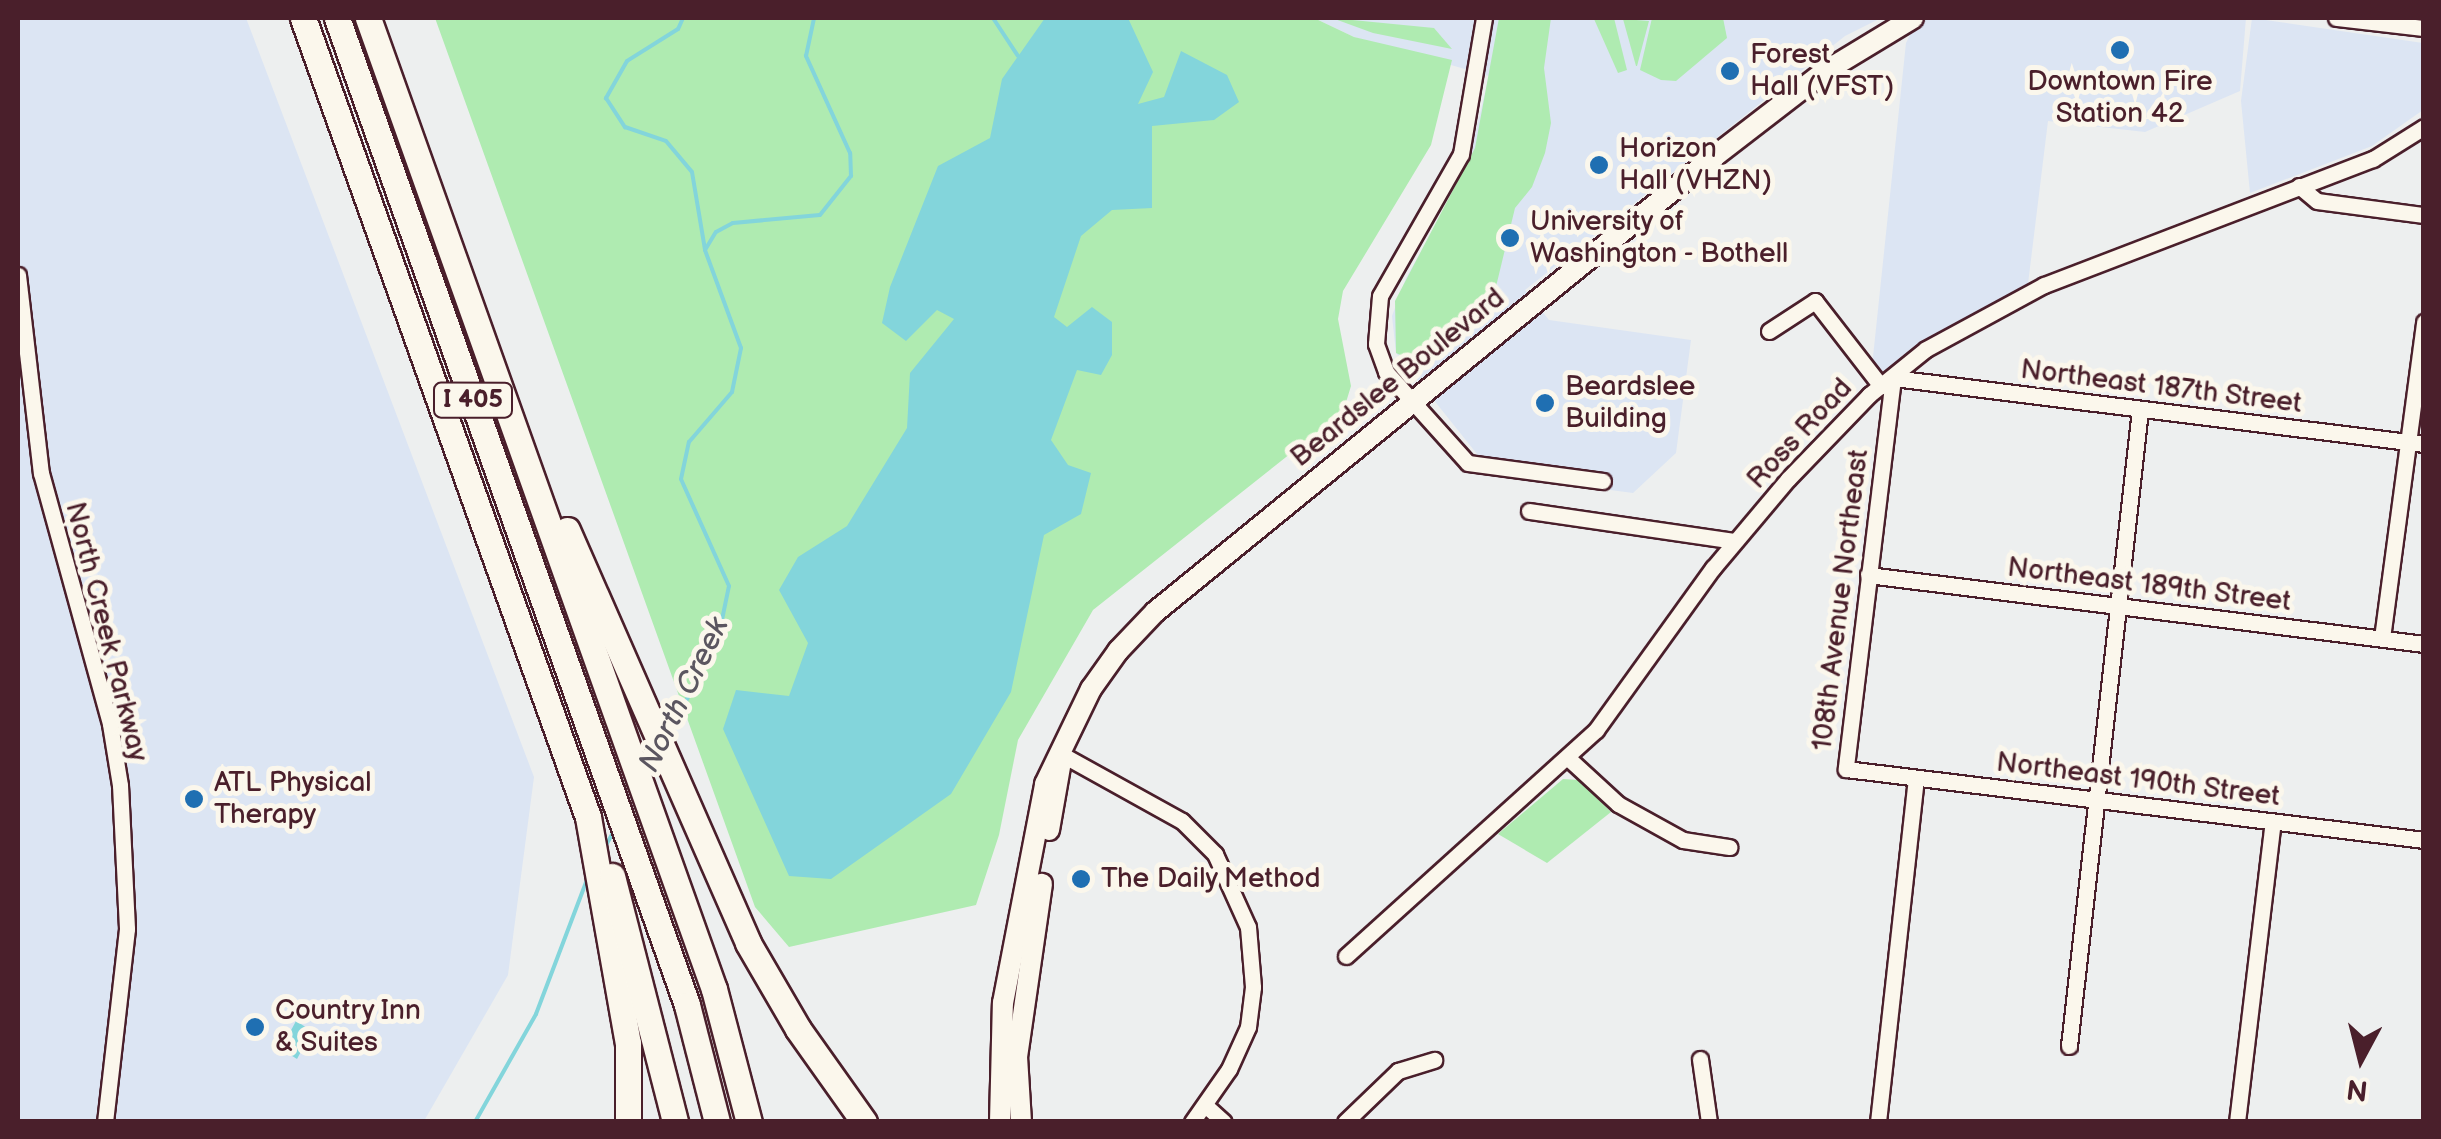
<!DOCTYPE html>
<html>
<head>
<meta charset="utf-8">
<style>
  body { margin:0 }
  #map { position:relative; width:2441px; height:1139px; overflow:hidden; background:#edefef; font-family:"Balsamiq Sans",sans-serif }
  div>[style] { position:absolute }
  .built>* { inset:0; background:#dce5f3 }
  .green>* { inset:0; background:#afebb1 }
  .water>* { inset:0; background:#83d5db }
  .stream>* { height:4px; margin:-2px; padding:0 2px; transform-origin:2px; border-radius:2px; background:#83d5db }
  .roads { filter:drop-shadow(2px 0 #4a1f2b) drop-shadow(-2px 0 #4a1f2b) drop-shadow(0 2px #4a1f2b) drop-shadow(0 -2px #4a1f2b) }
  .minor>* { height:15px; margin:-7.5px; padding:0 7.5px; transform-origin:7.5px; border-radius:7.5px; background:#fbf7ec }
  .major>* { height:20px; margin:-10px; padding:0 10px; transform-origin:10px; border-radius:10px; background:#fbf7ec }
  .highway>* { height:25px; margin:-12.5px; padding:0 12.5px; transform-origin:12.5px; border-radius:12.5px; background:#fbf7ec }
  .dots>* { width:28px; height:28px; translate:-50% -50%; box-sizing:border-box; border:5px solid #fbf7ec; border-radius:50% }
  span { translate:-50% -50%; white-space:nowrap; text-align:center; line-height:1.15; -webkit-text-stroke:10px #fbf7ec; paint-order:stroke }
  .shield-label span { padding:2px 8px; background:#fbf7ec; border:2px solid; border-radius:8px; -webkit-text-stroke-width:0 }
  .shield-label { font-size:25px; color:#4a1f2b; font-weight:700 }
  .poi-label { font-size:28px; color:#4a1f2b }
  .left { translate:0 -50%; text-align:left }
  .street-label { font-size:28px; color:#4a1f2b }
  .water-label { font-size:30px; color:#5b5660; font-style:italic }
  .frame { position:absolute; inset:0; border:20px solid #4a1f2b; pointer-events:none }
  .north { position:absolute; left:2311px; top:1009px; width:100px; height:100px; -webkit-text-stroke:8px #fbf7ec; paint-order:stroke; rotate:187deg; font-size:28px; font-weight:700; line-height:40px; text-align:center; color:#4a1f2b }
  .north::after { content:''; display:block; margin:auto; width:35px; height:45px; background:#4a1f2b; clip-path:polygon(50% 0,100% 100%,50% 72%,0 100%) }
</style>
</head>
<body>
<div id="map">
  <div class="built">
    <div style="clip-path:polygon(18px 18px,246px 18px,534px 777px,508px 975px,424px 1121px,18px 1121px)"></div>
    <div style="clip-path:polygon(1314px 18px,1881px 18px,1845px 36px,1525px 290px,1549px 320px,1691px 340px,1676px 453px,1633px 493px,1474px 472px,1477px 454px,1396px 353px,1392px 316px,1406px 278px,1466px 172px,1489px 76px,1354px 37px)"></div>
    <div style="clip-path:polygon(1918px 18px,2246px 18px,2240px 91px,2145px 132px,2048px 121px,2027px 292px,1869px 395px,1906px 43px)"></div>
    <div style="clip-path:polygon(2252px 18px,2423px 43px,2423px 110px,2372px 146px,2250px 193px,2241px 101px)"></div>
  </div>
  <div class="green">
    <div style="clip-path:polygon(435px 18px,1314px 18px,1354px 37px,1452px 60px,1431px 145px,1343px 291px,1338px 319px,1351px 386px,1343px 412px,1093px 610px,1018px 740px,999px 835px,976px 905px,789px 947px,755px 907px)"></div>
    <div style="clip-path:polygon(1332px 18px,1434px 28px,1452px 49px,1373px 33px)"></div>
    <div style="clip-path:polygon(1499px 18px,1551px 18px,1544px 68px,1551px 123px,1545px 153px,1532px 187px,1515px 208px,1493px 299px,1500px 309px,1450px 332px,1413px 361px,1396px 353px,1395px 301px,1475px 148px)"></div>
    <div style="clip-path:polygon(1584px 18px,1614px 18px,1627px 70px,1618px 73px,1594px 19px)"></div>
    <div style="clip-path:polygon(1652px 18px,1723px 18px,1727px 38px,1676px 81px,1661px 80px,1640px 70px)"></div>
    <div style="clip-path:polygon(1623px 19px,1649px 21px,1637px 66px,1636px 66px)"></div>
    <div style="clip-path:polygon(1563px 779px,1579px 780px,1611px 812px,1547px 863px,1498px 834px)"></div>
  </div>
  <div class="water">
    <div style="clip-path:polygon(1045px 18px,1128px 18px,1153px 72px,1138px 104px,1164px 97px,1181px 51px,1227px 75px,1239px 102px,1214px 120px,1152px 126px,1152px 208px,1112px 210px,1081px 236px,1054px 317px,1067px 327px,1092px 307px,1112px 322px,1112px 355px,1101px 375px,1077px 370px,1051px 440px,1068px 465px,1091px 473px,1081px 514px,1044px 535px,1011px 692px,951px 794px,831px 879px,789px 876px,723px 729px,736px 690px,789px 696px,808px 643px,779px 590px,798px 557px,847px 526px,907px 428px,910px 373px,954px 319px,937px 310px,906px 341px,882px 323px,890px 287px,938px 166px,990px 138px,1002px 79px)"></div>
    <div style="clip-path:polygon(296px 1021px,312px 1031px,297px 1059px,281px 1049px)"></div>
  </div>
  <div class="stream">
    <div style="left:683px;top:18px;width:12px;rotate:114deg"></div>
    <div style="left:678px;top:29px;width:60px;rotate:147.9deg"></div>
    <div style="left:627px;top:61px;width:43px;rotate:119.6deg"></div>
    <div style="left:606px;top:98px;width:35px;rotate:57deg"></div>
    <div style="left:625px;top:127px;width:43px;rotate:18.9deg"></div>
    <div style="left:666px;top:141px;width:40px;rotate:50deg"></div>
    <div style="left:692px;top:172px;width:79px;rotate:80.5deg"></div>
    <div style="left:993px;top:18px;width:45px;rotate:56.7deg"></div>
    <div style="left:669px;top:734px;width:107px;rotate:-62.7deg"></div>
    <div style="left:718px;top:639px;width:54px;rotate:-78.3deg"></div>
    <div style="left:729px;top:586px;width:117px;rotate:-114.2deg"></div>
    <div style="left:681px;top:479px;width:38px;rotate:-78deg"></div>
    <div style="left:689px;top:442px;width:66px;rotate:-49.3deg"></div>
    <div style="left:732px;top:392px;width:45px;rotate:-78.4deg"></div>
    <div style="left:741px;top:348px;width:104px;rotate:-110.2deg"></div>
    <div style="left:705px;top:250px;width:21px;rotate:-59deg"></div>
    <div style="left:716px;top:232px;width:19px;rotate:-28deg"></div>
    <div style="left:733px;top:223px;width:87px;rotate:-5.3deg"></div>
    <div style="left:820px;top:215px;width:50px;rotate:-51.5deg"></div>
    <div style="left:851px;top:176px;width:23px;rotate:-92deg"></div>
    <div style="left:850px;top:153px;width:107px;rotate:-114.4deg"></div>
    <div style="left:806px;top:56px;width:39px;rotate:-78deg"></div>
    <div style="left:605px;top:847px;width:21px;rotate:-61deg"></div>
    <div style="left:475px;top:1122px;width:124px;rotate:-60.5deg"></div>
    <div style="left:536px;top:1014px;width:147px;rotate:-69.2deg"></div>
  </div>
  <div class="roads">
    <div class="minor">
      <div style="left:1484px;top:18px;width:138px;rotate:99.6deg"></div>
      <div style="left:1461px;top:154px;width:163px;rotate:119.7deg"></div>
      <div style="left:1380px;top:296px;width:48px;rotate:94.8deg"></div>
      <div style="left:1376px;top:344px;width:30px;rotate:70deg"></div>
      <div style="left:1386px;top:372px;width:122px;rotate:48deg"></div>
      <div style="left:1468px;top:463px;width:136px;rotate:7.6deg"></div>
      <div style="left:2336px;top:18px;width:89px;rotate:6.5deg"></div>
      <div style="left:2299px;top:186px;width:23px;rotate:40deg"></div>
      <div style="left:2317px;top:201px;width:108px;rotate:7.5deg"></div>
      <div style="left:18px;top:275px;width:199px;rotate:83.4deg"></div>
      <div style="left:41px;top:473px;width:260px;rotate:74.6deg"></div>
      <div style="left:110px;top:724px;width:62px;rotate:80.7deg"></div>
      <div style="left:120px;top:785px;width:144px;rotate:87.2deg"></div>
      <div style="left:127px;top:929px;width:194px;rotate:96.5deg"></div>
      <div style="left:1769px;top:331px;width:55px;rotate:-33.1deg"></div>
      <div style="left:1815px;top:301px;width:108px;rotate:52.2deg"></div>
      <div style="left:2424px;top:444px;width:535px;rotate:-172.91deg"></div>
      <div style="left:1893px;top:378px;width:394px;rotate:96.9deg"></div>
      <div style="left:1846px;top:769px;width:582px;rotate:7deg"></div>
      <div style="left:1529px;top:511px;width:208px;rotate:8.3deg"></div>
      <div style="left:1868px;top:575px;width:560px;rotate:7.07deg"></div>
      <div style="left:2382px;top:638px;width:319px;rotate:-82.4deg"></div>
      <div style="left:1061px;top:754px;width:138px;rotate:29deg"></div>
      <div style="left:1182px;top:821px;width:47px;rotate:45deg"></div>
      <div style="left:1215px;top:854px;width:80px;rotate:65.7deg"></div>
      <div style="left:1248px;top:927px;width:60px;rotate:85.2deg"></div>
      <div style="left:1253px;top:987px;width:40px;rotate:97.1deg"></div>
      <div style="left:1248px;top:1027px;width:46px;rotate:114.3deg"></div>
      <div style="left:1229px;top:1069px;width:65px;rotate:124.9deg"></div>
      <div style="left:1568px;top:758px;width:68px;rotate:42.6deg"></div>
      <div style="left:1618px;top:804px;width:74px;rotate:29deg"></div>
      <div style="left:1683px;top:840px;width:47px;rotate:8.7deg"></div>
      <div style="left:1346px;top:956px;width:337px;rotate:-42.1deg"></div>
      <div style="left:1596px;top:730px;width:200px;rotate:-54.2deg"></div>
      <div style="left:1713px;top:568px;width:116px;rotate:-49.9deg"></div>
      <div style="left:1788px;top:479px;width:117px;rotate:-46deg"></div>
      <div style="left:1869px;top:395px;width:73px;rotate:-38.9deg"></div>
      <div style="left:1926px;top:349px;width:134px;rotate:-28.5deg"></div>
      <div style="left:2044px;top:285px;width:352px;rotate:-21deg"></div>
      <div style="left:2373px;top:159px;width:60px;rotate:-32.1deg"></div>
      <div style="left:2069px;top:1046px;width:640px;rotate:-83.63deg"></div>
      <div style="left:1700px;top:1059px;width:64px;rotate:81.9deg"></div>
      <div style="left:1205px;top:1105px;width:25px;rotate:42deg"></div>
      <div style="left:1345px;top:1122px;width:74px;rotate:-43.9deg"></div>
      <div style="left:1398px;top:1071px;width:38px;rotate:-17deg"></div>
      <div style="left:1878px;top:1122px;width:346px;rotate:-83.7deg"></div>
      <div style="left:2237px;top:1122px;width:302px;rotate:-83.2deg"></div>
    </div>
    <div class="major">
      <div style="left:1049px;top:830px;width:70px;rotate:-80.1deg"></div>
      <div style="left:1000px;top:1122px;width:119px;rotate:-88.6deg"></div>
      <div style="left:1003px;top:1003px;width:223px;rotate:-79.1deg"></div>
      <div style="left:1045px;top:784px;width:106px;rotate:-64.2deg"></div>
      <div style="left:1091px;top:689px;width:47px;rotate:-54.6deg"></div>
      <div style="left:1118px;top:651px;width:54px;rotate:-46.5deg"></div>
      <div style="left:1155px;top:612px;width:722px;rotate:-39.16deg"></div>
      <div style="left:1715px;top:156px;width:138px;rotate:-37.6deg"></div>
      <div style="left:1824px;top:72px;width:104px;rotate:-31.2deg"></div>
      <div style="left:1021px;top:1122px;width:65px;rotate:-93.5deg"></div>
      <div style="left:1017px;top:1057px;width:175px;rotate:-81.8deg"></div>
    </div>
    <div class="highway">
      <div style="left:303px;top:18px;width:848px;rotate:70.37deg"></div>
      <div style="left:588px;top:817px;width:230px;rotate:80deg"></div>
      <div style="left:628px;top:1043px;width:79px;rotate:90deg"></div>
      <div style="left:337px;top:18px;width:1047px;rotate:70.47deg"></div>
      <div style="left:687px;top:1005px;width:121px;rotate:75.6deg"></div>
      <div style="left:368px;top:18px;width:1031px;rotate:70.39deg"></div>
      <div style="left:714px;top:989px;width:138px;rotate:75.3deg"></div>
      <div style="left:567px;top:530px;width:451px;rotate:66.3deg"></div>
      <div style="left:748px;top:943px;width:99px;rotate:59.8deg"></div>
      <div style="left:798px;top:1029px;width:114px;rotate:54.6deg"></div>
      <div style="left:612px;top:876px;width:254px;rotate:75.6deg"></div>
    </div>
  </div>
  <div class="dots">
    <div style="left:2120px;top:50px;background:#1f6fb2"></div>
    <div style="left:1730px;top:71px;background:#1f6fb2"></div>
    <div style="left:1599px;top:165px;background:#1f6fb2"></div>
    <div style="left:1510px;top:238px;background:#1f6fb2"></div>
    <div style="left:1545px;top:403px;background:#1f6fb2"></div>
    <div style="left:194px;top:799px;background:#1f6fb2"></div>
    <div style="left:1081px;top:879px;background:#1f6fb2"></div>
    <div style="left:255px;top:1027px;background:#1f6fb2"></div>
  </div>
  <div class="shield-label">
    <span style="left:473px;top:400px">I 405</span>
  </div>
  <div class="poi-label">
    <span class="left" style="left:1750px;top:71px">Forest<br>Hall (VFST)</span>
    <span style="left:2120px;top:98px">Downtown Fire<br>Station 42</span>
    <span class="left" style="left:1619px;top:165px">Horizon<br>Hall (VHZN)</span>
    <span class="left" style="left:1530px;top:238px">University of<br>Washington - Bothell</span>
    <span class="left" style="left:1565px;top:403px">Beardslee<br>Building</span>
    <span class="left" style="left:214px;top:799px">ATL Physical<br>Therapy</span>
    <span class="left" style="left:1101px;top:879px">The Daily Method</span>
    <span class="left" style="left:275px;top:1027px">Country Inn<br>&amp; Suites</span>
  </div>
  <div class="street-label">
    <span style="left:1398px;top:378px;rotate:-39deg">Beardslee Boulevard</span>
    <span style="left:2161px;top:387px;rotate:7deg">Northeast 187th Street</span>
    <span style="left:1800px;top:434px;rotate:-47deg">Ross Road</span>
    <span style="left:2149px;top:585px;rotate:7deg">Northeast 189th Street</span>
    <span style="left:1841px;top:600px;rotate:-83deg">108th Avenue Northeast</span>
    <span style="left:106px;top:632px;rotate:76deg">North Creek Parkway</span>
    <span style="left:2138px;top:780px;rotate:7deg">Northeast 190th Street</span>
  </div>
  <div class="water-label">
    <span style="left:684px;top:695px;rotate:-64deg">North Creek</span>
  </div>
  <div class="frame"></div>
  <div class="north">N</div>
</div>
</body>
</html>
